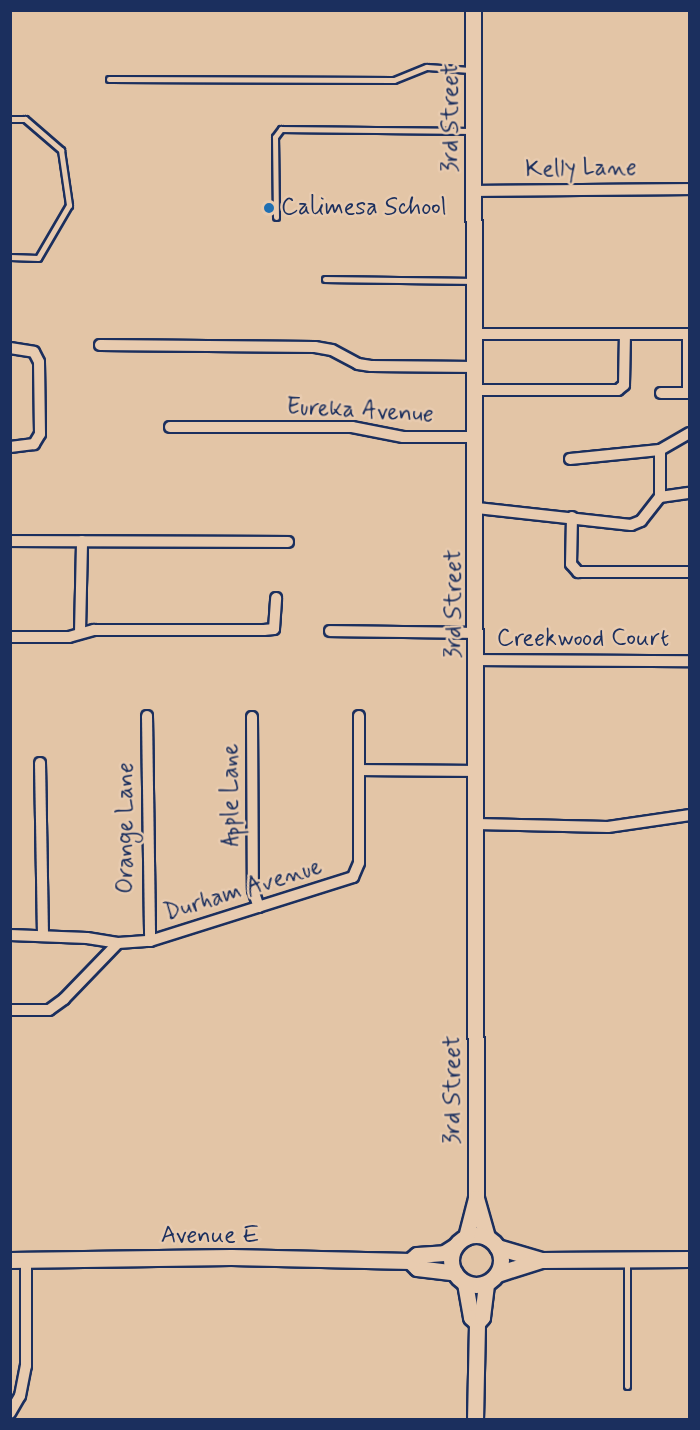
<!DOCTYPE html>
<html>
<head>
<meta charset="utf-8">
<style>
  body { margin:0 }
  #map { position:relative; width:700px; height:1430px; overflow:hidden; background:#e3c5a6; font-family:Mynerve,sans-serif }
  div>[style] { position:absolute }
  .roads { filter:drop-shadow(2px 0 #1b2f5e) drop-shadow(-2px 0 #1b2f5e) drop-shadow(0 2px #1b2f5e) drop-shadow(0 -2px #1b2f5e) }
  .lane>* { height:5px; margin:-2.5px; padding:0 2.5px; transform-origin:2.5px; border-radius:2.5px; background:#e8cbaf }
  .street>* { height:10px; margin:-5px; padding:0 5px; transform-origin:5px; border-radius:5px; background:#e8cbaf }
  .secondary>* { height:15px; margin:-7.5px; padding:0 7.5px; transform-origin:7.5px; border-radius:7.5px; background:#e8cbaf }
  .secondary>.ring { margin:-7.5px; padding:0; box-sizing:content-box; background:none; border:15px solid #e8cbaf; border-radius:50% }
  .dots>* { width:16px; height:16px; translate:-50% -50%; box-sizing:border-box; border:3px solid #e8cbaf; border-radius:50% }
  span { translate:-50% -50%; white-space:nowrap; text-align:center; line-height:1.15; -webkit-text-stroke:5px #e8cbaf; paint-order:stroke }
  .street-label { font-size:24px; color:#1b2f5e }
  .poi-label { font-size:24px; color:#1b2f5e }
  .left { translate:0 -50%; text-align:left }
  .frame { position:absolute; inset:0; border:12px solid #1b2f5e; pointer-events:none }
</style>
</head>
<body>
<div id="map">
  <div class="roads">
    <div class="lane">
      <div style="left:109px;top:79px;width:285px;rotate:0.2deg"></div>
      <div style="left:394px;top:80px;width:35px;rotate:-22deg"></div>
      <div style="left:427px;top:67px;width:43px;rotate:4deg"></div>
      <div style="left:10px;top:119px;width:15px"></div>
      <div style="left:25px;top:119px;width:48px;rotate:40.7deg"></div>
      <div style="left:61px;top:150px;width:56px;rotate:81.7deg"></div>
      <div style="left:69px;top:205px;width:61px;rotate:120.3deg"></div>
      <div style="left:38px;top:258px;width:28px;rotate:-178deg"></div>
      <div style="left:276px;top:217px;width:80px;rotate:-90.7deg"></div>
      <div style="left:275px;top:137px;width:10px;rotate:-53deg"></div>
      <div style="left:281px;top:129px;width:190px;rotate:0.6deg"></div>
      <div style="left:325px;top:279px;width:149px;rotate:0.8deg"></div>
      <div style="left:627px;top:1386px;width:125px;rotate:-90deg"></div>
    </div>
    <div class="street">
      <div style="left:473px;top:191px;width:217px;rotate:-0.5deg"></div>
      <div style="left:475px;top:334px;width:215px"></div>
      <div style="left:100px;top:345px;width:215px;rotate:0.5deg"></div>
      <div style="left:315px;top:347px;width:17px;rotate:10deg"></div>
      <div style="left:332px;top:350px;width:30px;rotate:28deg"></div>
      <div style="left:358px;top:364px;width:13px;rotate:9deg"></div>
      <div style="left:371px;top:366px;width:104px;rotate:0.6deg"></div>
      <div style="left:10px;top:348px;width:24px;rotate:9deg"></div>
      <div style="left:34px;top:352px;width:11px;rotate:63deg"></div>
      <div style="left:39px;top:362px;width:72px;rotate:89.2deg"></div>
      <div style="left:40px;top:434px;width:12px;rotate:121deg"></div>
      <div style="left:34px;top:444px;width:24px;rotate:173deg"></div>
      <div style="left:476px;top:390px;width:142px"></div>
      <div style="left:618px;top:390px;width:8px;rotate:-40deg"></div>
      <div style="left:624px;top:385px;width:51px;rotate:-88.9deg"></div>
      <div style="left:661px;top:393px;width:29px"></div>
      <div style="left:688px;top:393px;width:59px;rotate:-90deg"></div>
      <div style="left:170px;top:427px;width:182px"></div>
      <div style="left:352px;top:427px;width:52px;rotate:11.1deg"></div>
      <div style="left:403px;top:437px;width:73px"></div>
      <div style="left:660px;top:450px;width:47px;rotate:90deg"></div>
      <div style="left:570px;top:459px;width:90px;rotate:-5.7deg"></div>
      <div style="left:660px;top:450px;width:34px;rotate:-30deg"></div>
      <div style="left:477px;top:508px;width:155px;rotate:6.3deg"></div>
      <div style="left:631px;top:525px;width:11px;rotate:-22deg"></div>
      <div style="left:641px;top:521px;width:31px;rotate:-52deg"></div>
      <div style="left:660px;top:497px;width:30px;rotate:-8deg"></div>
      <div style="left:572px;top:517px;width:47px;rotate:91.2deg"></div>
      <div style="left:571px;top:564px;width:11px;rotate:49deg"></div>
      <div style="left:578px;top:572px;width:112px"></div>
      <div style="left:10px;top:541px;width:278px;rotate:0.2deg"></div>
      <div style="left:330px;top:631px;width:146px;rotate:0.8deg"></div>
      <div style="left:80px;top:632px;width:91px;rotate:-88.7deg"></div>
      <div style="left:10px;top:637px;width:59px"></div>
      <div style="left:69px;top:637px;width:26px;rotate:-16deg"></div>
      <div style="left:94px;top:630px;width:170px"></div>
      <div style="left:264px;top:630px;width:10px;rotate:-6deg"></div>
      <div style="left:274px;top:629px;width:31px;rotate:-86deg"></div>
      <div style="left:476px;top:660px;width:214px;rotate:0.3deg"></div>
      <div style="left:147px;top:716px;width:225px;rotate:89.2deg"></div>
      <div style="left:252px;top:717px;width:173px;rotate:89.7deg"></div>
      <div style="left:253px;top:890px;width:18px;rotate:71deg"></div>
      <div style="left:40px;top:763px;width:172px;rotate:89deg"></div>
      <div style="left:360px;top:770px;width:116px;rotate:0.5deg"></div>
      <div style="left:476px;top:824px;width:132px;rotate:1.3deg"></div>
      <div style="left:608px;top:827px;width:83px;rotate:-8.3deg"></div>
      <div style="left:10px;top:935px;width:77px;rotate:2.2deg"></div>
      <div style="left:87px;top:938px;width:31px;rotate:9deg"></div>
      <div style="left:10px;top:1010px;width:39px"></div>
      <div style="left:49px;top:1010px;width:19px;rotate:-36deg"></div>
      <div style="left:64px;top:999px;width:78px;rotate:-46deg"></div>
      <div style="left:118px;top:943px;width:32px;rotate:-4deg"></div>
      <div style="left:150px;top:941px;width:213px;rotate:-17.5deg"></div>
      <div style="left:353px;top:877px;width:15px;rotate:-67deg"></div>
      <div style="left:359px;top:863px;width:147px;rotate:-90deg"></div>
      <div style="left:10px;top:1413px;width:20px;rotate:-60deg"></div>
      <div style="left:20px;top:1396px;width:31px;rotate:-79deg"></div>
      <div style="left:26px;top:1366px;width:106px;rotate:-90deg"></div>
    </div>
    <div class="secondary">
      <div style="left:473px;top:10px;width:1188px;rotate:89.86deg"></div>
      <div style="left:476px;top:1198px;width:41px;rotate:74.2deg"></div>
      <div class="ring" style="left:451px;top:1235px;width:35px;height:35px"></div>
      <div style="left:466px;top:1237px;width:40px;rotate:-75.6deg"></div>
      <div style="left:497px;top:1247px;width:46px;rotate:16.5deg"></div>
      <div style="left:541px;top:1260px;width:149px;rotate:-0.4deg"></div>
      <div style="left:10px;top:1260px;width:221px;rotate:-0.8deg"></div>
      <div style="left:231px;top:1257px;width:179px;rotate:1.3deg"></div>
      <div style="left:410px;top:1261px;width:10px;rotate:45deg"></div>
      <div style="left:417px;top:1268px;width:38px;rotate:7deg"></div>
      <div style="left:410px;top:1261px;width:9px;rotate:-41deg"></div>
      <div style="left:417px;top:1255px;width:27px;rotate:-4deg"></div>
      <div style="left:444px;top:1253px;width:13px;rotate:-32deg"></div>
      <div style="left:497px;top:1274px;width:46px;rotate:-17.7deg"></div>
      <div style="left:465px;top:1283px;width:35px;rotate:80deg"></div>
      <div style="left:471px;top:1317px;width:8px;rotate:45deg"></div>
      <div style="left:475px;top:1420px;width:97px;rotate:-88.8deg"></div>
      <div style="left:477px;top:1323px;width:8px;rotate:-50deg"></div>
      <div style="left:482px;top:1317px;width:34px;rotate:-83deg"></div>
    </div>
  </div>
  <div class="dots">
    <div style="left:269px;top:208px;background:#1f6fb2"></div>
  </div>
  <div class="street-label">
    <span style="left:451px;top:118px;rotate:-90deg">3rd Street</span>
    <span style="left:581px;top:169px;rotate:-1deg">Kelly Lane</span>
    <span style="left:360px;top:411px;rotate:3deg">Eureka Avenue</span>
    <span style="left:454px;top:604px;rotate:-90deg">3rd Street</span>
    <span style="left:583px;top:639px">Creekwood Court</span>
    <span style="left:231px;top:795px;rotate:-90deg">Apple Lane</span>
    <span style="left:126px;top:828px;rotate:-90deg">Orange Lane</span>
    <span style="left:243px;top:890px;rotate:-17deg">Durham Avenue</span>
    <span style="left:453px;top:1090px;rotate:-90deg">3rd Street</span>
    <span style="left:210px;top:1236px">Avenue E</span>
  </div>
  <div class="poi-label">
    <span class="left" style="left:281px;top:208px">Calimesa School</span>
  </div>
  <div class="frame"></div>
</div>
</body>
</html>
